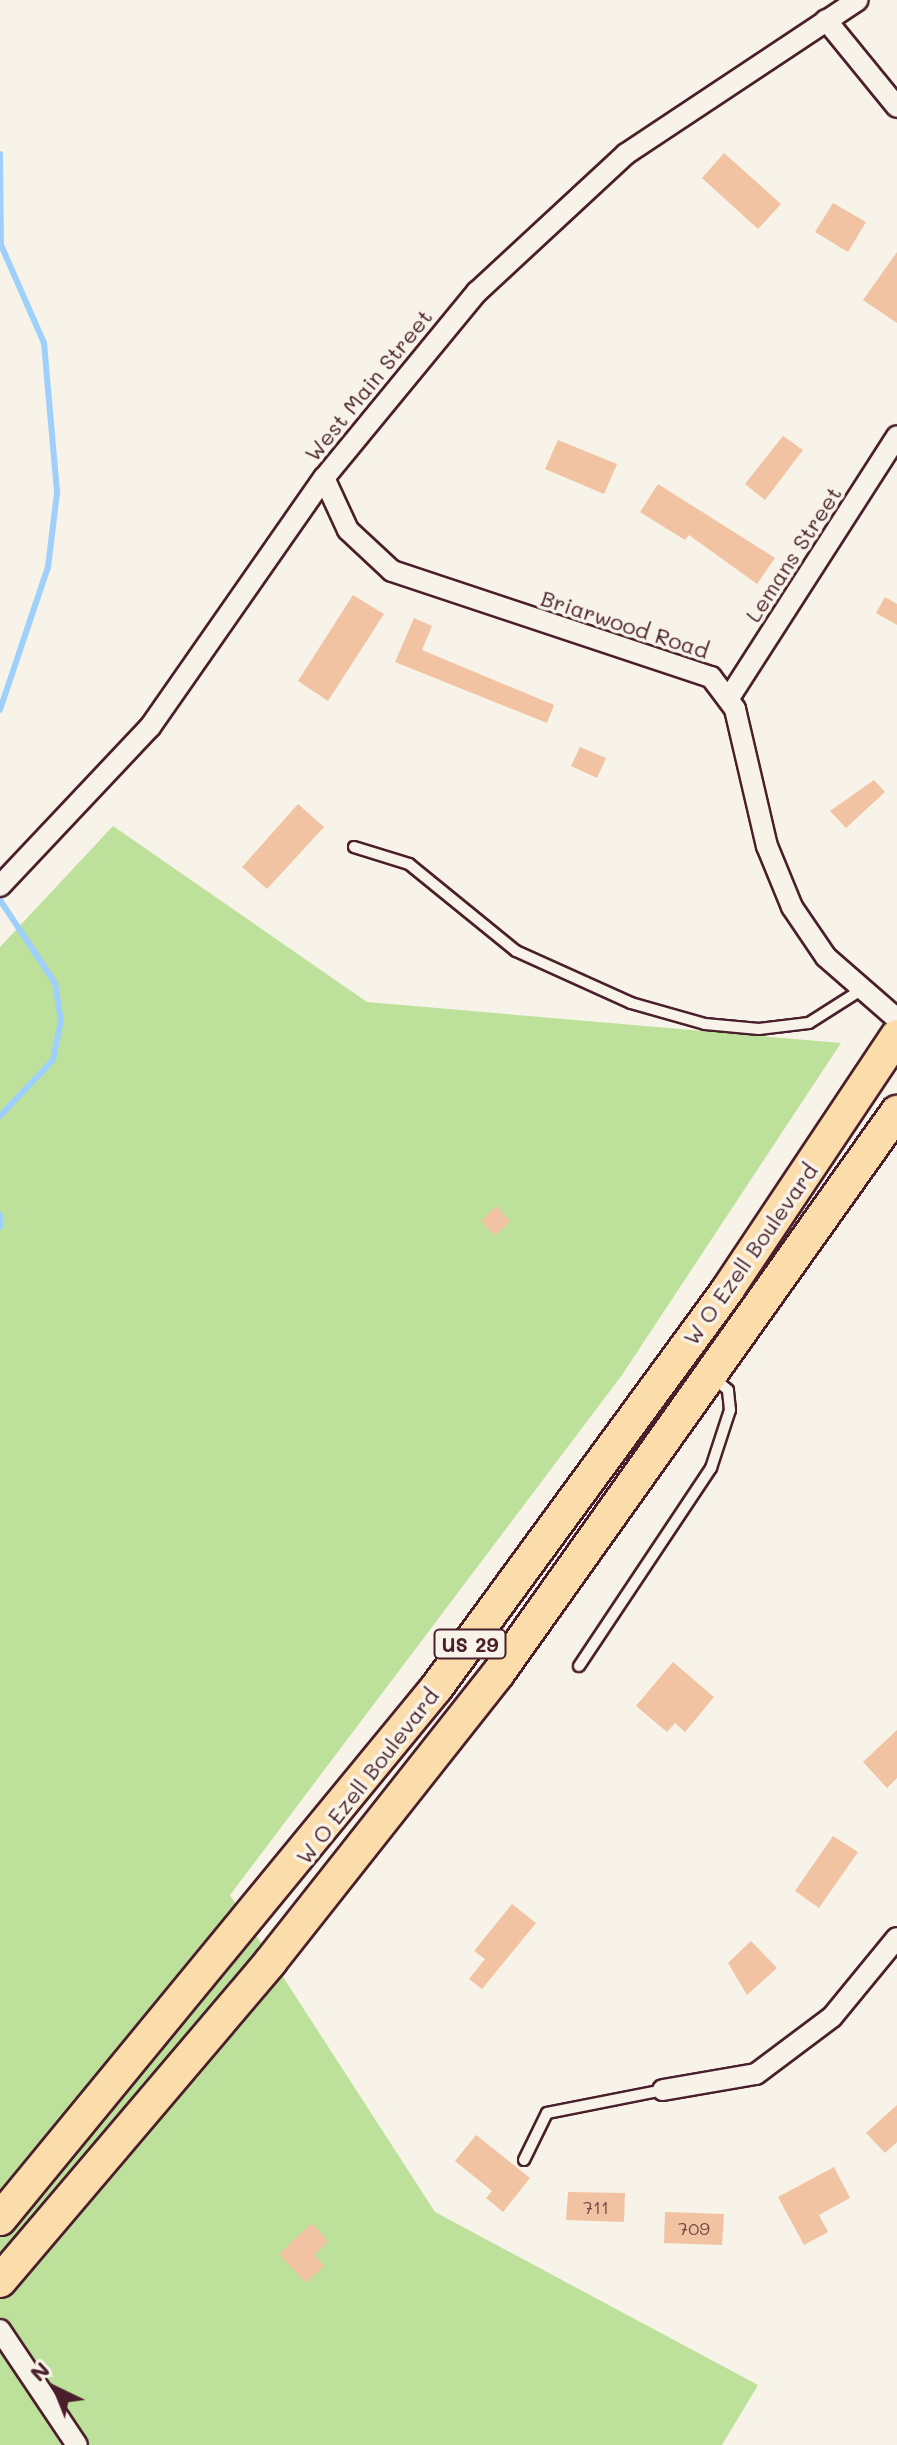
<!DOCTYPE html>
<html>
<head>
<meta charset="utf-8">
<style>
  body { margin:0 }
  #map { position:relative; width:897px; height:2445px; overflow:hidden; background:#f7f3e8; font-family:Mali,sans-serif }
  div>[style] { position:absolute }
  .green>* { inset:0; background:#bde19b }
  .stream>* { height:6px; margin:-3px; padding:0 3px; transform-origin:3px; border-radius:3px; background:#9fd0fc }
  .building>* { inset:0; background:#f2c3a2 }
  .roads { filter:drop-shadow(2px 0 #4a1f2b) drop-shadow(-2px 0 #4a1f2b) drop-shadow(0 2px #4a1f2b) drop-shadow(0 -2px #4a1f2b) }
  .lane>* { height:10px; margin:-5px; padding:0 5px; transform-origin:5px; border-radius:5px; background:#f7f3e8 }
  .street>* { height:20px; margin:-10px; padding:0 10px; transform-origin:10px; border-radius:10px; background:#f7f3e8 }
  .primary>* { height:32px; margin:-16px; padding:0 16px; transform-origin:16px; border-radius:16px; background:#fbddab }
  span { translate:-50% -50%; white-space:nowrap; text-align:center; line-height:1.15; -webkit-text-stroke:7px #f7f3e8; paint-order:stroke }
  .number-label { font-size:18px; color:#744849 }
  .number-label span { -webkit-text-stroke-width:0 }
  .shield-label span { padding:2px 6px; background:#f7f3e8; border:2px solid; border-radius:6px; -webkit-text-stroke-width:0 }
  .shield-label { font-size:20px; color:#4a1f2b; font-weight:700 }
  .street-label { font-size:22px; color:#4a1f2b }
  .north { position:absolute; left:16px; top:2349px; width:80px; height:80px; -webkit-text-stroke:6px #f7f3e8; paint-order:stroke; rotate:317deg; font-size:22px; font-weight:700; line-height:32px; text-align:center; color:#4a1f2b }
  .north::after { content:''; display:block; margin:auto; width:28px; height:36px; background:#4a1f2b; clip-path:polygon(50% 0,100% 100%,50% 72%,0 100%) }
</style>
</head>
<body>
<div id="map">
  <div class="green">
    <div style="clip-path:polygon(113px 826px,367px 1002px,841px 1043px,622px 1375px,230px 1895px,435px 2212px,758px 2385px,722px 2445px,0 2445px,0 947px)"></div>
  </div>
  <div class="stream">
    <div style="left:0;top:154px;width:91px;rotate:89.4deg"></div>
    <div style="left:1px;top:245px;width:107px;rotate:66.3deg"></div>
    <div style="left:44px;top:343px;width:151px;rotate:85deg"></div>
    <div style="left:57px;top:493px;width:75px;rotate:96.9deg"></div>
    <div style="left:48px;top:567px;width:151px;rotate:108.6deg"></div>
    <div style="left:0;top:900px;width:100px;rotate:56.5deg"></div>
    <div style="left:55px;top:983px;width:37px;rotate:81deg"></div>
    <div style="left:61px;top:1020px;width:41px;rotate:101.3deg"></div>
    <div style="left:53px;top:1060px;width:77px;rotate:133.4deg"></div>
    <div style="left:0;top:1215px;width:12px;rotate:90deg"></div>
  </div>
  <div class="building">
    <div style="clip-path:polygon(724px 153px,781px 204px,758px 229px,702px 178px)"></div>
    <div style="clip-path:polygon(833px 203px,866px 222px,848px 252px,815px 232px)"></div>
    <div style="clip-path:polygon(897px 252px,897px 323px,863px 300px)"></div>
    <div style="clip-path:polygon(783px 436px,803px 450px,765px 500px,745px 484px)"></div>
    <div style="clip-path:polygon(558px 440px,617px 464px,604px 494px,545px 469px)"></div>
    <div style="clip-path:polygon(658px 484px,775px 558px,757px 584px,689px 535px,685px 540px,640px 512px)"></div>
    <div style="clip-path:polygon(353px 595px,384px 614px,328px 701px,298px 681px)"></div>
    <div style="clip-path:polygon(885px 597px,897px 604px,897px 625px,876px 613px)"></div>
    <div style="clip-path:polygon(414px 618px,432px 626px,422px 650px,554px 705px,547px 723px,395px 662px)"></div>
    <div style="clip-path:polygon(580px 747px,606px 758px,597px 778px,571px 766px)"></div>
    <div style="clip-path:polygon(874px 780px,885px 792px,846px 828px,830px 811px)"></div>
    <div style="clip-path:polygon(298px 804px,324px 827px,267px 889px,242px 867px)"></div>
    <div style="clip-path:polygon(496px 1206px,510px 1221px,495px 1236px,481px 1221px)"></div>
    <div style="clip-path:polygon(673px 1662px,714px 1697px,685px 1732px,675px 1723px,667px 1732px,636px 1706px)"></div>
    <div style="clip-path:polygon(897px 1730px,897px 1778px,887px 1788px,863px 1762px)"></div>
    <div style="clip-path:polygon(833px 1836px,858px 1852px,819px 1908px,795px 1891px)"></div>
    <div style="clip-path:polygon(512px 1904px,536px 1923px,482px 1989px,469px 1979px,485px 1959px,474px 1951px)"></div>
    <div style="clip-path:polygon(751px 1941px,777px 1968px,747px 1995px,728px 1963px)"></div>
    <div style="clip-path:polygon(897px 2105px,897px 2142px,885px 2153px,866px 2133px)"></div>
    <div style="clip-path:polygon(476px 2135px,530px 2178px,503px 2212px,486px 2198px,492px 2191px,455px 2161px)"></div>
    <div style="clip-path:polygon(834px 2167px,850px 2198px,819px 2215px,828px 2232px,804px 2245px,778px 2197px)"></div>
    <div style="clip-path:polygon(568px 2192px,625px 2193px,624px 2222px,566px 2220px)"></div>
    <div style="clip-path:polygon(665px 2212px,724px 2214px,722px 2245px,664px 2243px)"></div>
    <div style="clip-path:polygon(312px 2223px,328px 2241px,314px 2255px,324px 2266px,306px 2283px,279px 2254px)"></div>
  </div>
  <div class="roads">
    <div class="lane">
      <div style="left:354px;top:847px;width:58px;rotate:17.2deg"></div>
      <div style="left:409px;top:864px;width:138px;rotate:39.1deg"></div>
      <div style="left:516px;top:951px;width:126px;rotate:24.3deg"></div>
      <div style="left:631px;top:1003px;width:77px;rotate:15.8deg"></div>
      <div style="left:705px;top:1024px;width:54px;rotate:5.3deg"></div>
      <div style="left:759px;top:1029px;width:50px;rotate:-6.8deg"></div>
      <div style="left:809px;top:1023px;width:62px;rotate:-32.4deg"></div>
      <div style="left:579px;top:1666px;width:238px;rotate:-56.3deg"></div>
      <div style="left:711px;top:1468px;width:61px;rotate:-71.9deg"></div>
      <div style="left:730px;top:1410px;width:20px;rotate:-96deg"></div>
      <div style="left:728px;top:1390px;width:17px;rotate:-140deg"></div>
      <div style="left:524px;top:2160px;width:52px;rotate:-63.9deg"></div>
      <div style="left:547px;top:2113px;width:118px;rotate:-11.2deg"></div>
    </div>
    <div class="street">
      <div style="left:826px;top:20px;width:112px;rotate:50.8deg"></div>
      <div style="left:324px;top:478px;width:57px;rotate:65.2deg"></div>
      <div style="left:348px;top:530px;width:60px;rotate:43deg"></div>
      <div style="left:392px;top:571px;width:336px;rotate:18.4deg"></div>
      <div style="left:711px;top:677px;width:40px;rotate:53deg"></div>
      <div style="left:735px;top:709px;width:141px;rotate:76.9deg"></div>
      <div style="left:767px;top:846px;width:66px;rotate:67.7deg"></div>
      <div style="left:792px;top:907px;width:60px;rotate:55.8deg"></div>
      <div style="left:826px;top:957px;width:94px;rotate:41.1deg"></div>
      <div style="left:729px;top:698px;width:311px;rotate:-57.3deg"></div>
      <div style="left:0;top:886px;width:219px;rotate:-46.7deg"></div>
      <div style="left:150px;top:727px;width:304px;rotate:-55.1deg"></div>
      <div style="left:324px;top:478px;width:241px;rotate:-50.6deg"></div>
      <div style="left:477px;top:292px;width:203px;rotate:-42.8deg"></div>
      <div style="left:626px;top:154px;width:278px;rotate:-33.6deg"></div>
      <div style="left:663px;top:2090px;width:94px;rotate:-9.8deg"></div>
      <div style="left:756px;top:2074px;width:95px;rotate:-36.9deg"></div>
      <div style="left:832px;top:2017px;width:102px;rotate:-50.6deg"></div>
      <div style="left:0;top:2330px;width:138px;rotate:56.2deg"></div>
    </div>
    <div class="primary">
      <div style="left:0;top:2219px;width:688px;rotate:-50.6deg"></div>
      <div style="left:437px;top:1687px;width:493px;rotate:-53.8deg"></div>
      <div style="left:728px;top:1289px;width:304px;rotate:-56.3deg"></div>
      <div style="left:0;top:2281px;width:419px;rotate:-49.7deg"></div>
      <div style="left:271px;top:1961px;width:365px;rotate:-51.7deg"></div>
      <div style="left:497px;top:1675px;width:691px;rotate:-54.61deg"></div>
    </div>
  </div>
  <div class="number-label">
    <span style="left:596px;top:2207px">711</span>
    <span style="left:694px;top:2228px">709</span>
  </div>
  <div class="shield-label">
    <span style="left:470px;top:1644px">US 29</span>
  </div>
  <div class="street-label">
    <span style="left:368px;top:385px;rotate:-51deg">West Main Street</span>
    <span style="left:793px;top:554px;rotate:-57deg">Lemans Street</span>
    <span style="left:625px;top:624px;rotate:18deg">Briarwood Road</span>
    <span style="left:750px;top:1254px;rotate:-55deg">W O Ezell Boulevard</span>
    <span style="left:367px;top:1776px;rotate:-52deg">W O Ezell Boulevard</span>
  </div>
  <div class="north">N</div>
</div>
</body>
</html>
